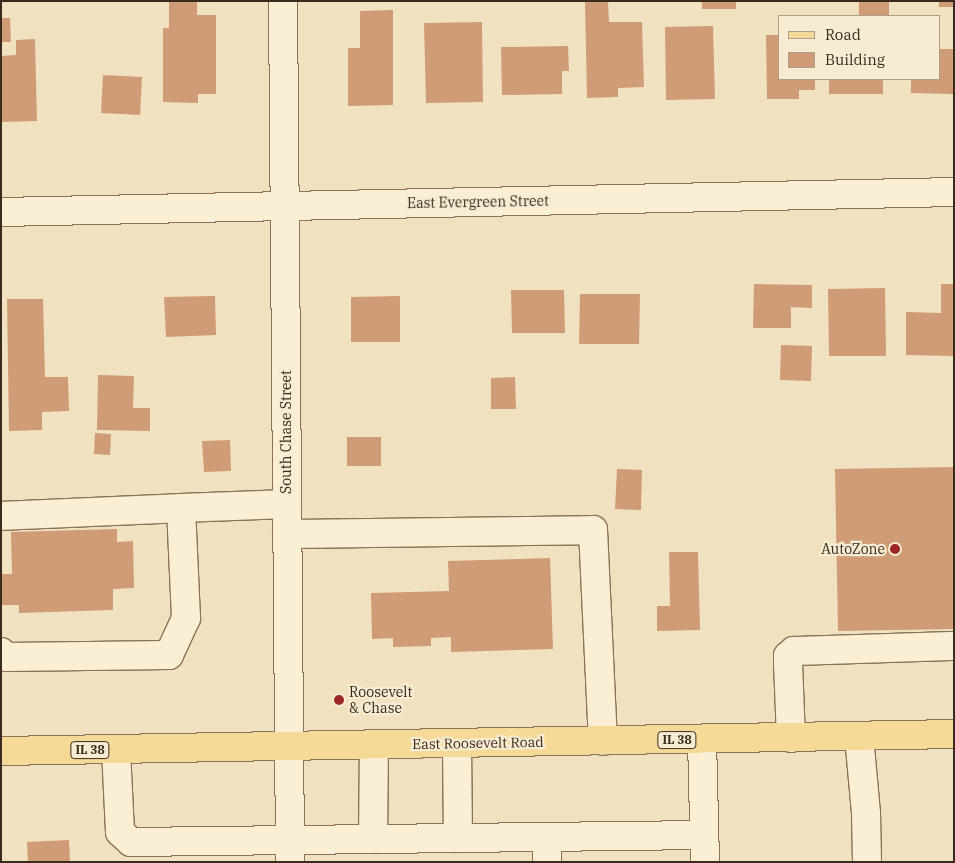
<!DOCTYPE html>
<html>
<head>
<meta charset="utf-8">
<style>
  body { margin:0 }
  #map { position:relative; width:955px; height:863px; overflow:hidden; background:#f0e2c1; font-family:"IBM Plex Serif",serif }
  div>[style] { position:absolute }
  .building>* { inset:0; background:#cf9c75 }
  .roads { filter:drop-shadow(1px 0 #8a7358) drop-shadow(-1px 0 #8a7358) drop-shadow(0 1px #8a7358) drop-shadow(0 -1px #8a7358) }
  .minor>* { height:28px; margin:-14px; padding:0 14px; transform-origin:14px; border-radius:14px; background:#faefd5 }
  .major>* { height:28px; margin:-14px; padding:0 14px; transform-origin:14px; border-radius:14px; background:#f5d997 }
  .dots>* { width:14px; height:14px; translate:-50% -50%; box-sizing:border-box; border:2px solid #f7ecd1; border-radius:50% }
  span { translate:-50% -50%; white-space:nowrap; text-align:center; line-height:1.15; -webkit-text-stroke:4.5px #f7ecd1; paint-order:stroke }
  .shield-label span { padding:1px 4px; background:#f7ecd1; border:1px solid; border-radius:4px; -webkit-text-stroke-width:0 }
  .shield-label { font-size:12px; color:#392b1d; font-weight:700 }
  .street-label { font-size:14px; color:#392b1d }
  .poi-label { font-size:14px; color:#392b1d }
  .right { translate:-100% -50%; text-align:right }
  .left { translate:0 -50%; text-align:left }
  .frame { position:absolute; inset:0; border:2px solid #392b1d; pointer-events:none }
  .legend { position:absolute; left:778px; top:15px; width:162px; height:65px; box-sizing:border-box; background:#f7ecd1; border:1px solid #ab9f89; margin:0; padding:6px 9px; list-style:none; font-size:15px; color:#392b1d }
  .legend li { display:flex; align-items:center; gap:10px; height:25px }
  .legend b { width:25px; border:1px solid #ab9f89 }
</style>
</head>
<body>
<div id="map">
  <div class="building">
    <div style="clip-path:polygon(169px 1px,197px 1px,197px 15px,216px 15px,216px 94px,198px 94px,198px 103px,163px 102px,163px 28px,169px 28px)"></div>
    <div style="clip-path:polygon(608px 1px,609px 22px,642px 22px,644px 87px,618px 88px,618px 97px,587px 98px,585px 2px)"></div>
    <div style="clip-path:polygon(702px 1px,736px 1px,736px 9px,702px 9px)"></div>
    <div style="clip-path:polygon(859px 1px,889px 1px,889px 16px,859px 16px)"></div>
    <div style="clip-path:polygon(939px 1px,954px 1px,954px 7px,939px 7px)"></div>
    <div style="clip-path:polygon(393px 10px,393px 105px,348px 106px,348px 48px,360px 48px,360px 11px)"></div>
    <div style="clip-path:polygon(1px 18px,10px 18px,11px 42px,1px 42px)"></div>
    <div style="clip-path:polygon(482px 22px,483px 102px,426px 103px,424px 23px)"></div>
    <div style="clip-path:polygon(713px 26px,715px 99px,666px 100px,665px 27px)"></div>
    <div style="clip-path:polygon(766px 35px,779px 35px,779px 79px,815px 79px,815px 90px,799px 90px,799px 99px,767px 99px)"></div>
    <div style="clip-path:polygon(35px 39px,37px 121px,2px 122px,1px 56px,16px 55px,16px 40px)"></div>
    <div style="clip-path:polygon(568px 46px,569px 71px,562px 71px,562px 94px,502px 95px,501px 47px)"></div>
    <div style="clip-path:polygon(939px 49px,954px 49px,954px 94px,911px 93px,911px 79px,939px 79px)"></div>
    <div style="clip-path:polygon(103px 75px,142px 77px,140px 115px,101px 113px)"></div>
    <div style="clip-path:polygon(829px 79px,883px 79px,883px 94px,829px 94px)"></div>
    <div style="clip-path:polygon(754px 284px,812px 285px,812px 308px,791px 307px,791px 328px,753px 328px)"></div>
    <div style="clip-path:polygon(941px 284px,954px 284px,954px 356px,906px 355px,906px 312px,941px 313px)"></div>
    <div style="clip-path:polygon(885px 288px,886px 356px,829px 356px,828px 289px)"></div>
    <div style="clip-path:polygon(511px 290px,564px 290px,565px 333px,512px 333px)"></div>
    <div style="clip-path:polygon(580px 294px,640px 294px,639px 344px,579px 344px)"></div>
    <div style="clip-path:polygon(215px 296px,216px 335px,166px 337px,164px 297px)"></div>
    <div style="clip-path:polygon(400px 296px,400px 342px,351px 342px,351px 297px)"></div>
    <div style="clip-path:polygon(7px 299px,43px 299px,45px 377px,68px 377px,69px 411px,42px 412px,42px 430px,9px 431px)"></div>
    <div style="clip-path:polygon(781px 345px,812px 346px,811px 381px,780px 380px)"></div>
    <div style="clip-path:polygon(98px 375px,134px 376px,133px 408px,150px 408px,150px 431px,97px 430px)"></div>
    <div style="clip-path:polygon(515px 377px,516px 409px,491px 409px,491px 378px)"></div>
    <div style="clip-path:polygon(95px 433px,111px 434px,110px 455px,94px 454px)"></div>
    <div style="clip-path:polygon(347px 437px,381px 437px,381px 466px,347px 466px)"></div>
    <div style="clip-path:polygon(230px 440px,231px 471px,204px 472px,202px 441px)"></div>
    <div style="clip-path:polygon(954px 467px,954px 629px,838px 631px,835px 469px)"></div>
    <div style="clip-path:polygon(617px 469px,642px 470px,641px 510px,615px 509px)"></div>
    <div style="clip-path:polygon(117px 529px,117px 542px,133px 541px,134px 588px,113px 589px,113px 610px,19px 613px,19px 605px,1px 605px,1px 574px,12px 574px,11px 532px)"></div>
    <div style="clip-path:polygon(669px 552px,698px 552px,700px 630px,657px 631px,657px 606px,670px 606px)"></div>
    <div style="clip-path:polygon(550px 558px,553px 649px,451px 652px,451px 637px,431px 638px,431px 646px,393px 647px,393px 638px,372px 639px,371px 593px,449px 591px,448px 561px)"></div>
    <div style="clip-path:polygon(69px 840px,70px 862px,28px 862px,27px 842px)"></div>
  </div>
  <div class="roads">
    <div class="minor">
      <div style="left:283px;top:1px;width:861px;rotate:89.53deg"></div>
      <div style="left:1px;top:212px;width:953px;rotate:-1.2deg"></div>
      <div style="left:1px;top:516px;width:180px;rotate:-2.5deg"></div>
      <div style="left:287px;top:534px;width:306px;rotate:-0.7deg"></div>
      <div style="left:593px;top:530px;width:211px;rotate:87.3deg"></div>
      <div style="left:1px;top:652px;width:7px;rotate:45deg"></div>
      <div style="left:6px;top:657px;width:163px;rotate:-0.7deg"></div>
      <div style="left:169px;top:655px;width:41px;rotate:-65.3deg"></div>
      <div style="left:186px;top:618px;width:110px;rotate:-92.6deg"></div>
      <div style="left:181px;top:508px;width:106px;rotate:-2.2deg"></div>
      <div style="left:859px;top:736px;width:77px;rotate:84.8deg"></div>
      <div style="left:866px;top:813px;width:49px;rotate:88.8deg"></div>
      <div style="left:791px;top:738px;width:74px;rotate:-92.3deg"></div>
      <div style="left:788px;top:664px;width:8px;rotate:-90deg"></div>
      <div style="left:788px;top:656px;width:8px;rotate:-40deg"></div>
      <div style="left:794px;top:651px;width:160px;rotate:-1.8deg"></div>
      <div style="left:702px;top:739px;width:123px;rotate:88.6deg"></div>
      <div style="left:457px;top:744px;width:94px;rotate:89.4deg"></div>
      <div style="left:116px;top:750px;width:82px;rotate:87.2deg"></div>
      <div style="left:120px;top:832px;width:15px;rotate:42deg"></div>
      <div style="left:131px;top:842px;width:573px;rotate:-0.7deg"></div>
      <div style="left:547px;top:837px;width:25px;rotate:90deg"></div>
      <div style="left:373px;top:839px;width:93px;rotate:-89.4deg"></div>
    </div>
    <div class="major">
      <div style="left:1px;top:751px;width:953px;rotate:-1.02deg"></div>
    </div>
  </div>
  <div class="dots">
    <div style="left:895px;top:549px;background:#9b2625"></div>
    <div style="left:339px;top:700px;background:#9b2625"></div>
  </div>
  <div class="shield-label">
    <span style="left:677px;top:740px">IL 38</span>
    <span style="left:90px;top:750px">IL 38</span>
  </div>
  <div class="street-label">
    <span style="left:478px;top:202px;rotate:-1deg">East Evergreen Street</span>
    <span style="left:286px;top:432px;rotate:-90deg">South Chase Street</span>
    <span style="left:478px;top:743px;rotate:-1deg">East Roosevelt Road</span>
  </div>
  <div class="poi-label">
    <span class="right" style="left:885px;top:549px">AutoZone</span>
    <span class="left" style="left:349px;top:700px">Roosevelt<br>&amp; Chase</span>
  </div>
  <div class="frame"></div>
  <ul class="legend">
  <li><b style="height:6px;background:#f5d997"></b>Road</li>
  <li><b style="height:14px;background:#cf9c75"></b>Building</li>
  </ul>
</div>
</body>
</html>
